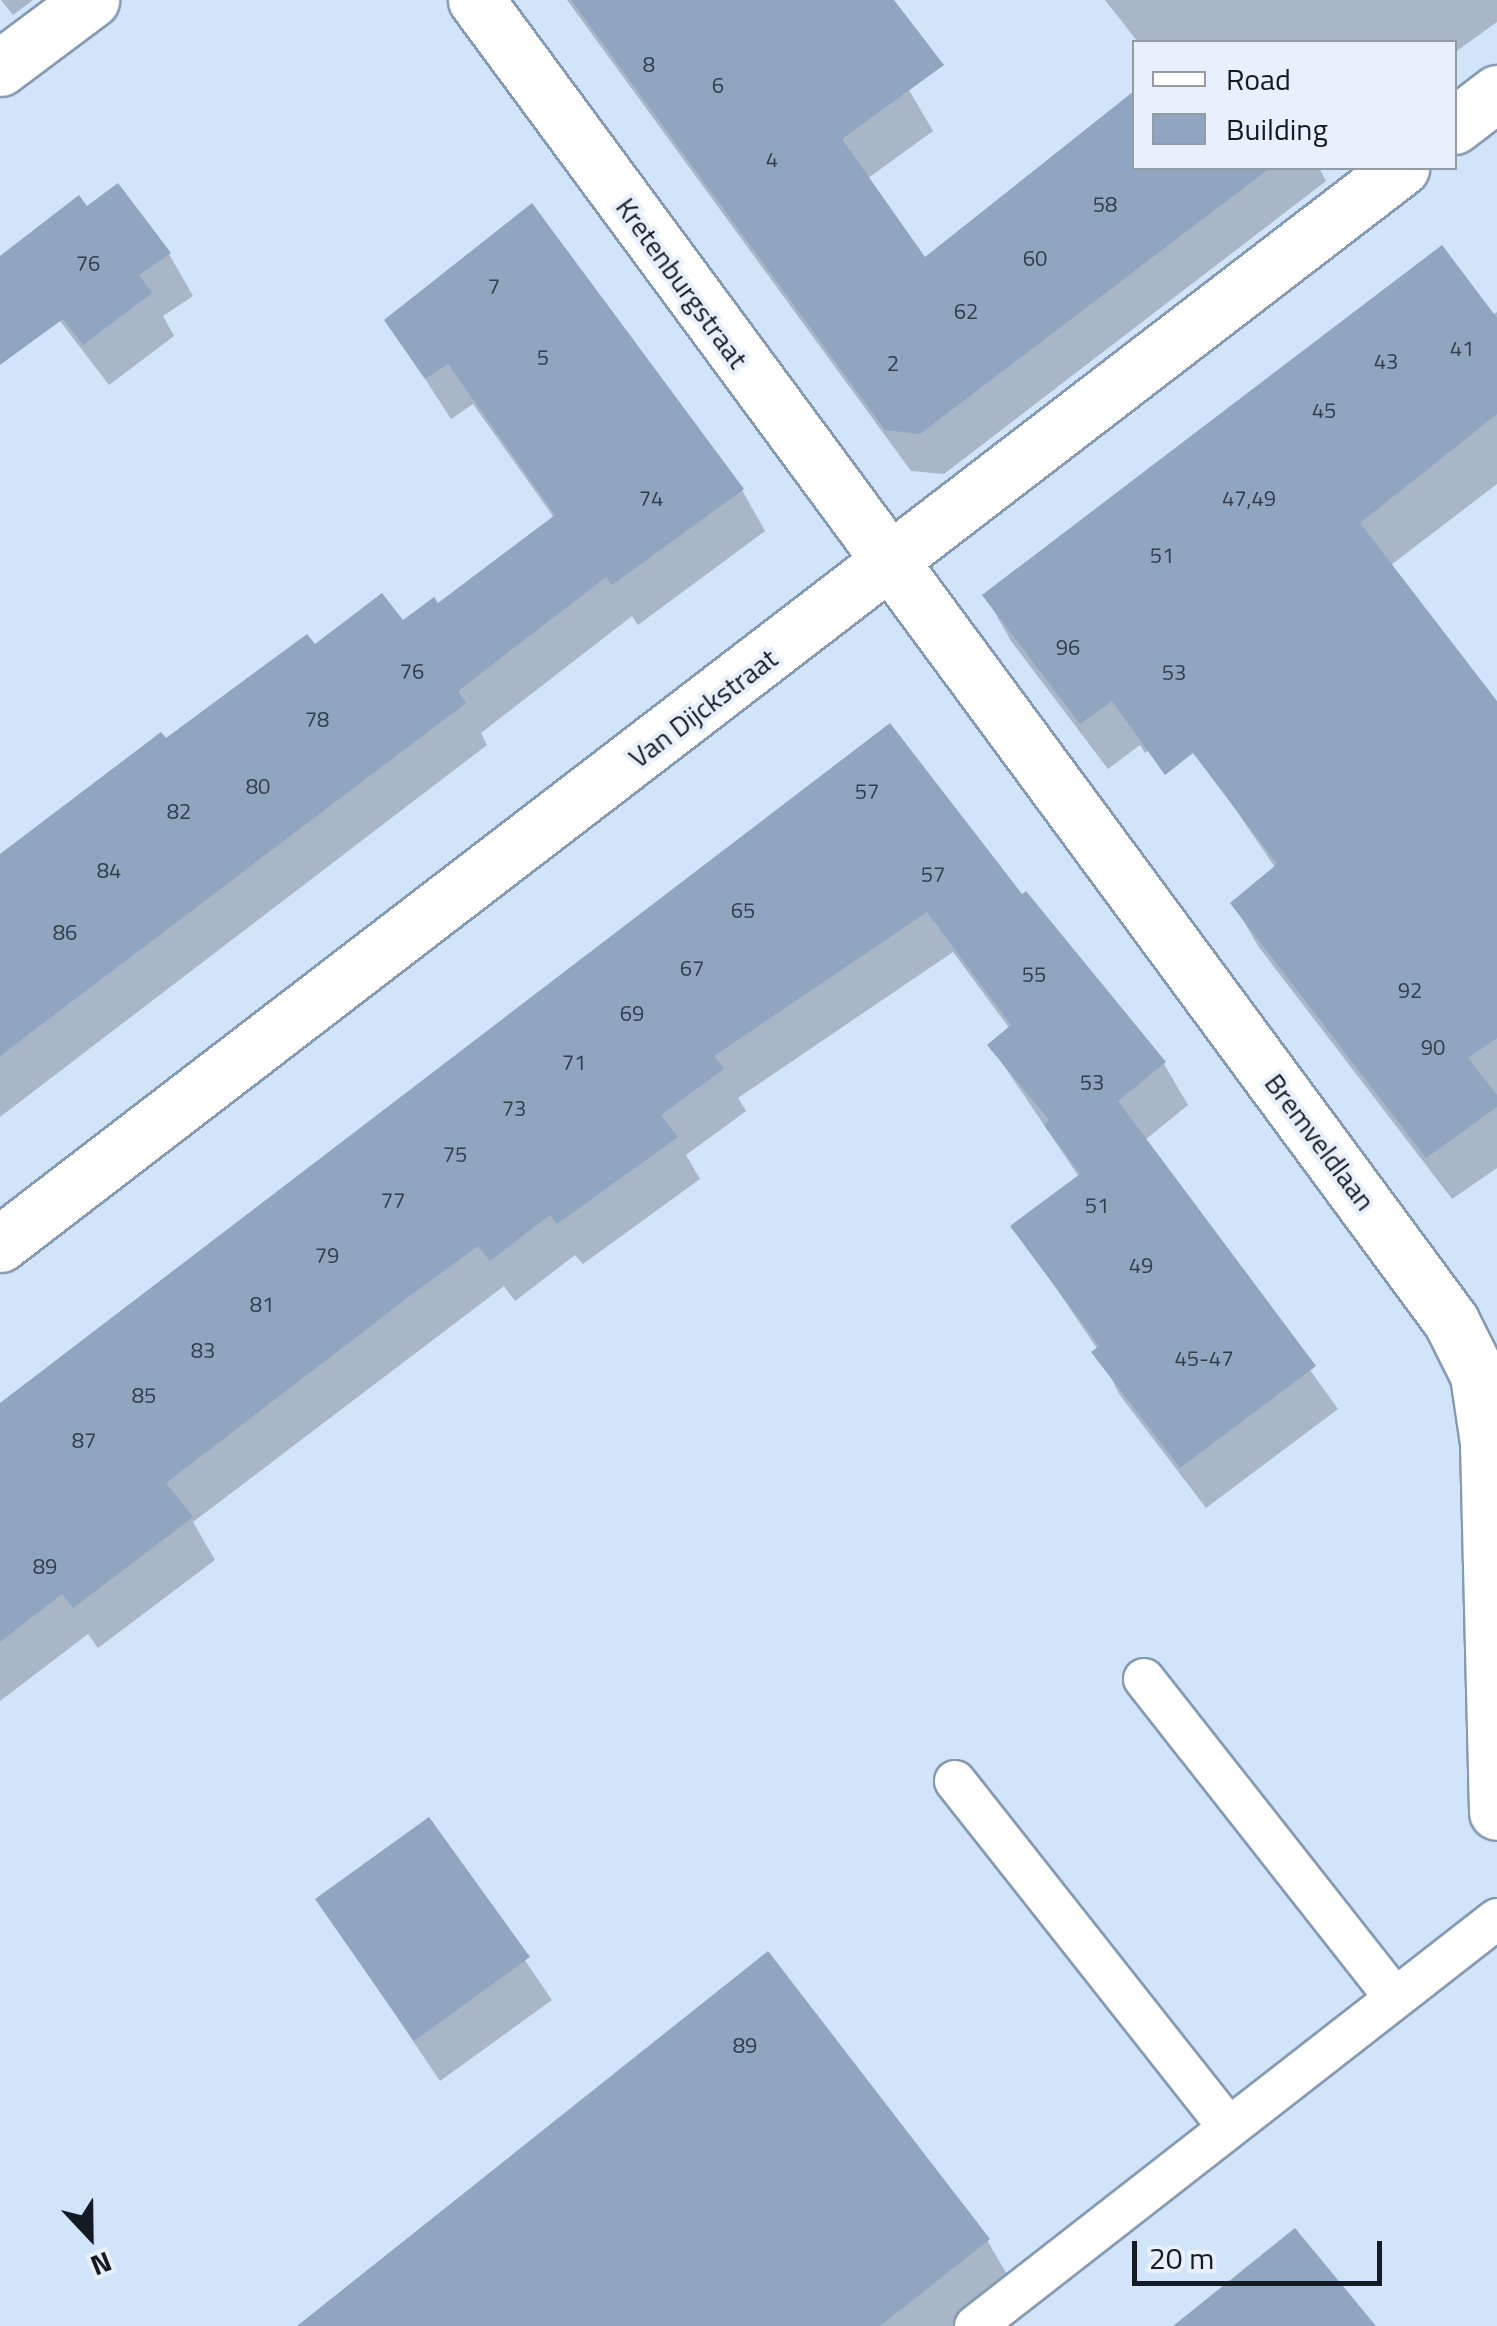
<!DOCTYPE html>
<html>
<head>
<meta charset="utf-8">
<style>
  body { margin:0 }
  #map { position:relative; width:1497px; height:2326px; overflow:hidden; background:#d2e4f9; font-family:"Titillium Web",sans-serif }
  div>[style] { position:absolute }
  .shadow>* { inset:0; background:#0003 }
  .building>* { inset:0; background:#90a5bf }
  .roads { filter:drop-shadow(2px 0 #869ab4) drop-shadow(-2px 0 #869ab4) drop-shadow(0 2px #869ab4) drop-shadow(0 -2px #869ab4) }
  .service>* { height:40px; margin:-20px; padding:0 20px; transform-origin:20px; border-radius:20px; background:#fff }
  .minor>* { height:55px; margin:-27.5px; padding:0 27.5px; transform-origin:27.5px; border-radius:27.5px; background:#fff }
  span { translate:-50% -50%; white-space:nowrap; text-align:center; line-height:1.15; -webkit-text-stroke:8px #e7f0fb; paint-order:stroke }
  .number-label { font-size:22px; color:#333e4c }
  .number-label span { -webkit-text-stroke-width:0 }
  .street-label { font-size:28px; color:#141b25 }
  .legend { position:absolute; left:1132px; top:40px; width:325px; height:130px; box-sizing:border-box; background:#e7f0fb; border:2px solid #939ba5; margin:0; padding:12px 18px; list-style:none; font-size:30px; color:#141b25 }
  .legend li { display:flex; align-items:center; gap:20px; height:50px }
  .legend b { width:50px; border:2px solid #939ba5 }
  .north { position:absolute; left:40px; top:2186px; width:100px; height:100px; -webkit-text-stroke:8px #e7f0fb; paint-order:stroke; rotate:158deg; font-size:28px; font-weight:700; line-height:40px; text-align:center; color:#141b25 }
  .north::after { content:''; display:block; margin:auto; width:35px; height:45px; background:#141b25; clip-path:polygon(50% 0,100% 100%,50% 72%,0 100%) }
  .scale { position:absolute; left:1132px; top:2241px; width:250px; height:45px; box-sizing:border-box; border:5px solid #141b25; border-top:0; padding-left:12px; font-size:30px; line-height:35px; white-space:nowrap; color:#141b25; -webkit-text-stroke:8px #e7f0fb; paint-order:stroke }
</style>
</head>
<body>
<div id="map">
  <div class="shadow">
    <div style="clip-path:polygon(1px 0,33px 0,13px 15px)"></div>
    <div style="clip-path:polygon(567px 0,799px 0,909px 90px,933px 131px,867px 179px,925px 261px,1134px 95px,1134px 168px,1319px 168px,1326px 181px,944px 474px,911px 471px)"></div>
    <div style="clip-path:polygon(1105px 0,1497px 0,1497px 22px,1454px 53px,1454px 42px,1138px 42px)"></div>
    <div style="clip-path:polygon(87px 209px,169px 254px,193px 296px,163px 316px,174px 336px,109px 385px,37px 291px)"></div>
    <div style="clip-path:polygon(1497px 312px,1497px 484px,1145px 753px,1140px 745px,1108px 769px,1011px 641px,985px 595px)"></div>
    <div style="clip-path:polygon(387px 320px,742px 490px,765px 531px,638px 625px,632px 616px,481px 733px,487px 745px,0 1117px,0 856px,314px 647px,403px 624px,437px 607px,555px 519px,473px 404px,451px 419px)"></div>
    <div style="clip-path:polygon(1497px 706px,1497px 1168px,1452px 1199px,1258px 946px,1234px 904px,1276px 869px,1206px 766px)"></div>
    <div style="clip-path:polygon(890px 726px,1021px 898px,1164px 1064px,1188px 1105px,1145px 1140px,1338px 1409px,1206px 1508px,1119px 1394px,1098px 1350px,1014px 1226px,1079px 1177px,990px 1045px,1010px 1029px,953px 952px,738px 1098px,746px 1111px,686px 1155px,700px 1179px,583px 1264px,575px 1255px,515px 1301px,504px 1286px,193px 1522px,215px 1560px,98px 1648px,88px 1634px,0 1701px,0 1438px)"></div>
    <div style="clip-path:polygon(429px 1820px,552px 2000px,440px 2081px,318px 1900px)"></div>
    <div style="clip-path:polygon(987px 2240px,1027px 2309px,1005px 2326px,336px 2326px)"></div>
  </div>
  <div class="building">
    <div style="clip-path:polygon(571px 0,894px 0,944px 65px,842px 139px,925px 257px,1134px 91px,1134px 168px,1270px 168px,920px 434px,885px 430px)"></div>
    <div style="clip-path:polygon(118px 183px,171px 253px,139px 275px,152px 293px,83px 345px,63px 319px,0 365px,0 256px,79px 195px,87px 206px)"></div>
    <div style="clip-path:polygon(532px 203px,744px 489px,612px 585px,606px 577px,458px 691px,466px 703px,0 1056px,0 854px,161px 732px,166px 738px,307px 634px,315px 644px,382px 593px,403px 620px,434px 597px,438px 603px,555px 515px,448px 364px,425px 379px,384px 320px)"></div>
    <div style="clip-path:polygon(1442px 245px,1497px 318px,1497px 414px,1360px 523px,1497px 701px,1497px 1038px,1468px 1058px,1497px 1095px,1497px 1107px,1426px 1158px,1230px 903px,1277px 864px,1193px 753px,1165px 775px,1112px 701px,1080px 724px,982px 595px)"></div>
    <div style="clip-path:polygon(890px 723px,1022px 894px,1026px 891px,1166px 1062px,1118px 1101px,1316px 1366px,1180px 1468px,1091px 1352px,1099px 1346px,1010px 1226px,1080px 1174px,1044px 1125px,1049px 1120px,987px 1045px,1011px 1025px,927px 912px,714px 1056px,724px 1069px,661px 1115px,678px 1137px,557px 1224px,550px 1215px,490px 1261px,478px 1246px,411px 1295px,166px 1483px,193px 1517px,73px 1608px,62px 1594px,0 1642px,0 1403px)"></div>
    <div style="clip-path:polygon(429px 1817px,530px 1957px,414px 2041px,315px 1899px)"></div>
    <div style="clip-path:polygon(768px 1951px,990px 2239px,880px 2326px,297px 2326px)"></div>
    <div style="clip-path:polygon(1295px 2228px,1376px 2326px,1173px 2326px)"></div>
  </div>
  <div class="roads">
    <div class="service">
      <div style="left:1144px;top:1679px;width:402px;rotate:51.8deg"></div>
      <div style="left:955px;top:1781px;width:439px;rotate:51.7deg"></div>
      <div style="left:975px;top:2326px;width:662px;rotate:-37.94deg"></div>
    </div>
    <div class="minor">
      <div style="left:476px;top:0;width:1642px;rotate:53.57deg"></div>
      <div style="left:1451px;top:1321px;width:60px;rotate:63.4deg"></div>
      <div style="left:1478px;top:1375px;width:69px;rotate:81.6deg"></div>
      <div style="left:1488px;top:1443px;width:369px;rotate:88.6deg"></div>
      <div style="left:0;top:68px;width:114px;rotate:-36.8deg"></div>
      <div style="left:1454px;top:126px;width:54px;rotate:-37.5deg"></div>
      <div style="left:0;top:1244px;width:1767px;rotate:-37.53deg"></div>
    </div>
  </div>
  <div class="number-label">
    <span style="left:649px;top:65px">8</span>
    <span style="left:718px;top:86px">6</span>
    <span style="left:772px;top:160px">4</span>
    <span style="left:1105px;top:205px">58</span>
    <span style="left:1035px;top:259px">60</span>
    <span style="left:88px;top:264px">76</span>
    <span style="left:494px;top:287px">7</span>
    <span style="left:966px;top:312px">62</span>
    <span style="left:1462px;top:349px">41</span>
    <span style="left:543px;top:358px">5</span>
    <span style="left:1386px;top:362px">43</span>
    <span style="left:893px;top:364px">2</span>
    <span style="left:1324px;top:411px">45</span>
    <span style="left:651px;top:499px">74</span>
    <span style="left:1249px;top:499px">47,49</span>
    <span style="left:1162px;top:556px">51</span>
    <span style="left:1068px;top:648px">96</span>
    <span style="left:412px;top:672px">76</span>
    <span style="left:1174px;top:673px">53</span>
    <span style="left:317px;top:720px">78</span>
    <span style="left:258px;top:787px">80</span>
    <span style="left:867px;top:792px">57</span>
    <span style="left:179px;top:812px">82</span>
    <span style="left:109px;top:871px">84</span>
    <span style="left:933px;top:875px">57</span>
    <span style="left:743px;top:911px">65</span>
    <span style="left:65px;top:933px">86</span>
    <span style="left:692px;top:969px">67</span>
    <span style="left:1034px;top:975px">55</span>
    <span style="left:1410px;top:991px">92</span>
    <span style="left:632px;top:1014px">69</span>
    <span style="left:1433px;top:1048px">90</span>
    <span style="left:574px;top:1063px">71</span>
    <span style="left:1092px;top:1083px">53</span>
    <span style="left:514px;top:1109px">73</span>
    <span style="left:455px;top:1155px">75</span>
    <span style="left:393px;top:1201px">77</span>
    <span style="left:1097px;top:1206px">51</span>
    <span style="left:327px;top:1256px">79</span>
    <span style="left:1141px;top:1266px">49</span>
    <span style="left:262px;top:1305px">81</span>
    <span style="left:203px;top:1351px">83</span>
    <span style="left:1204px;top:1359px">45-47</span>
    <span style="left:144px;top:1396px">85</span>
    <span style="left:84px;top:1441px">87</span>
    <span style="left:45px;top:1567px">89</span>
    <span style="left:745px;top:2046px">89</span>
  </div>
  <div class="street-label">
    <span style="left:682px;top:283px;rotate:54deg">Kretenburgstraat</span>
    <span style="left:703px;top:708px;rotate:-37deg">Van Dijckstraat</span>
    <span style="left:1320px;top:1142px;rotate:53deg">Bremveldlaan</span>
  </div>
  <ul class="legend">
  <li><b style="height:12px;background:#fff"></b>Road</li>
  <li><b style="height:28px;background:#90a5bf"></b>Building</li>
  </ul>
  <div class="north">N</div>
  <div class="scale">20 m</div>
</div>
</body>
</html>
